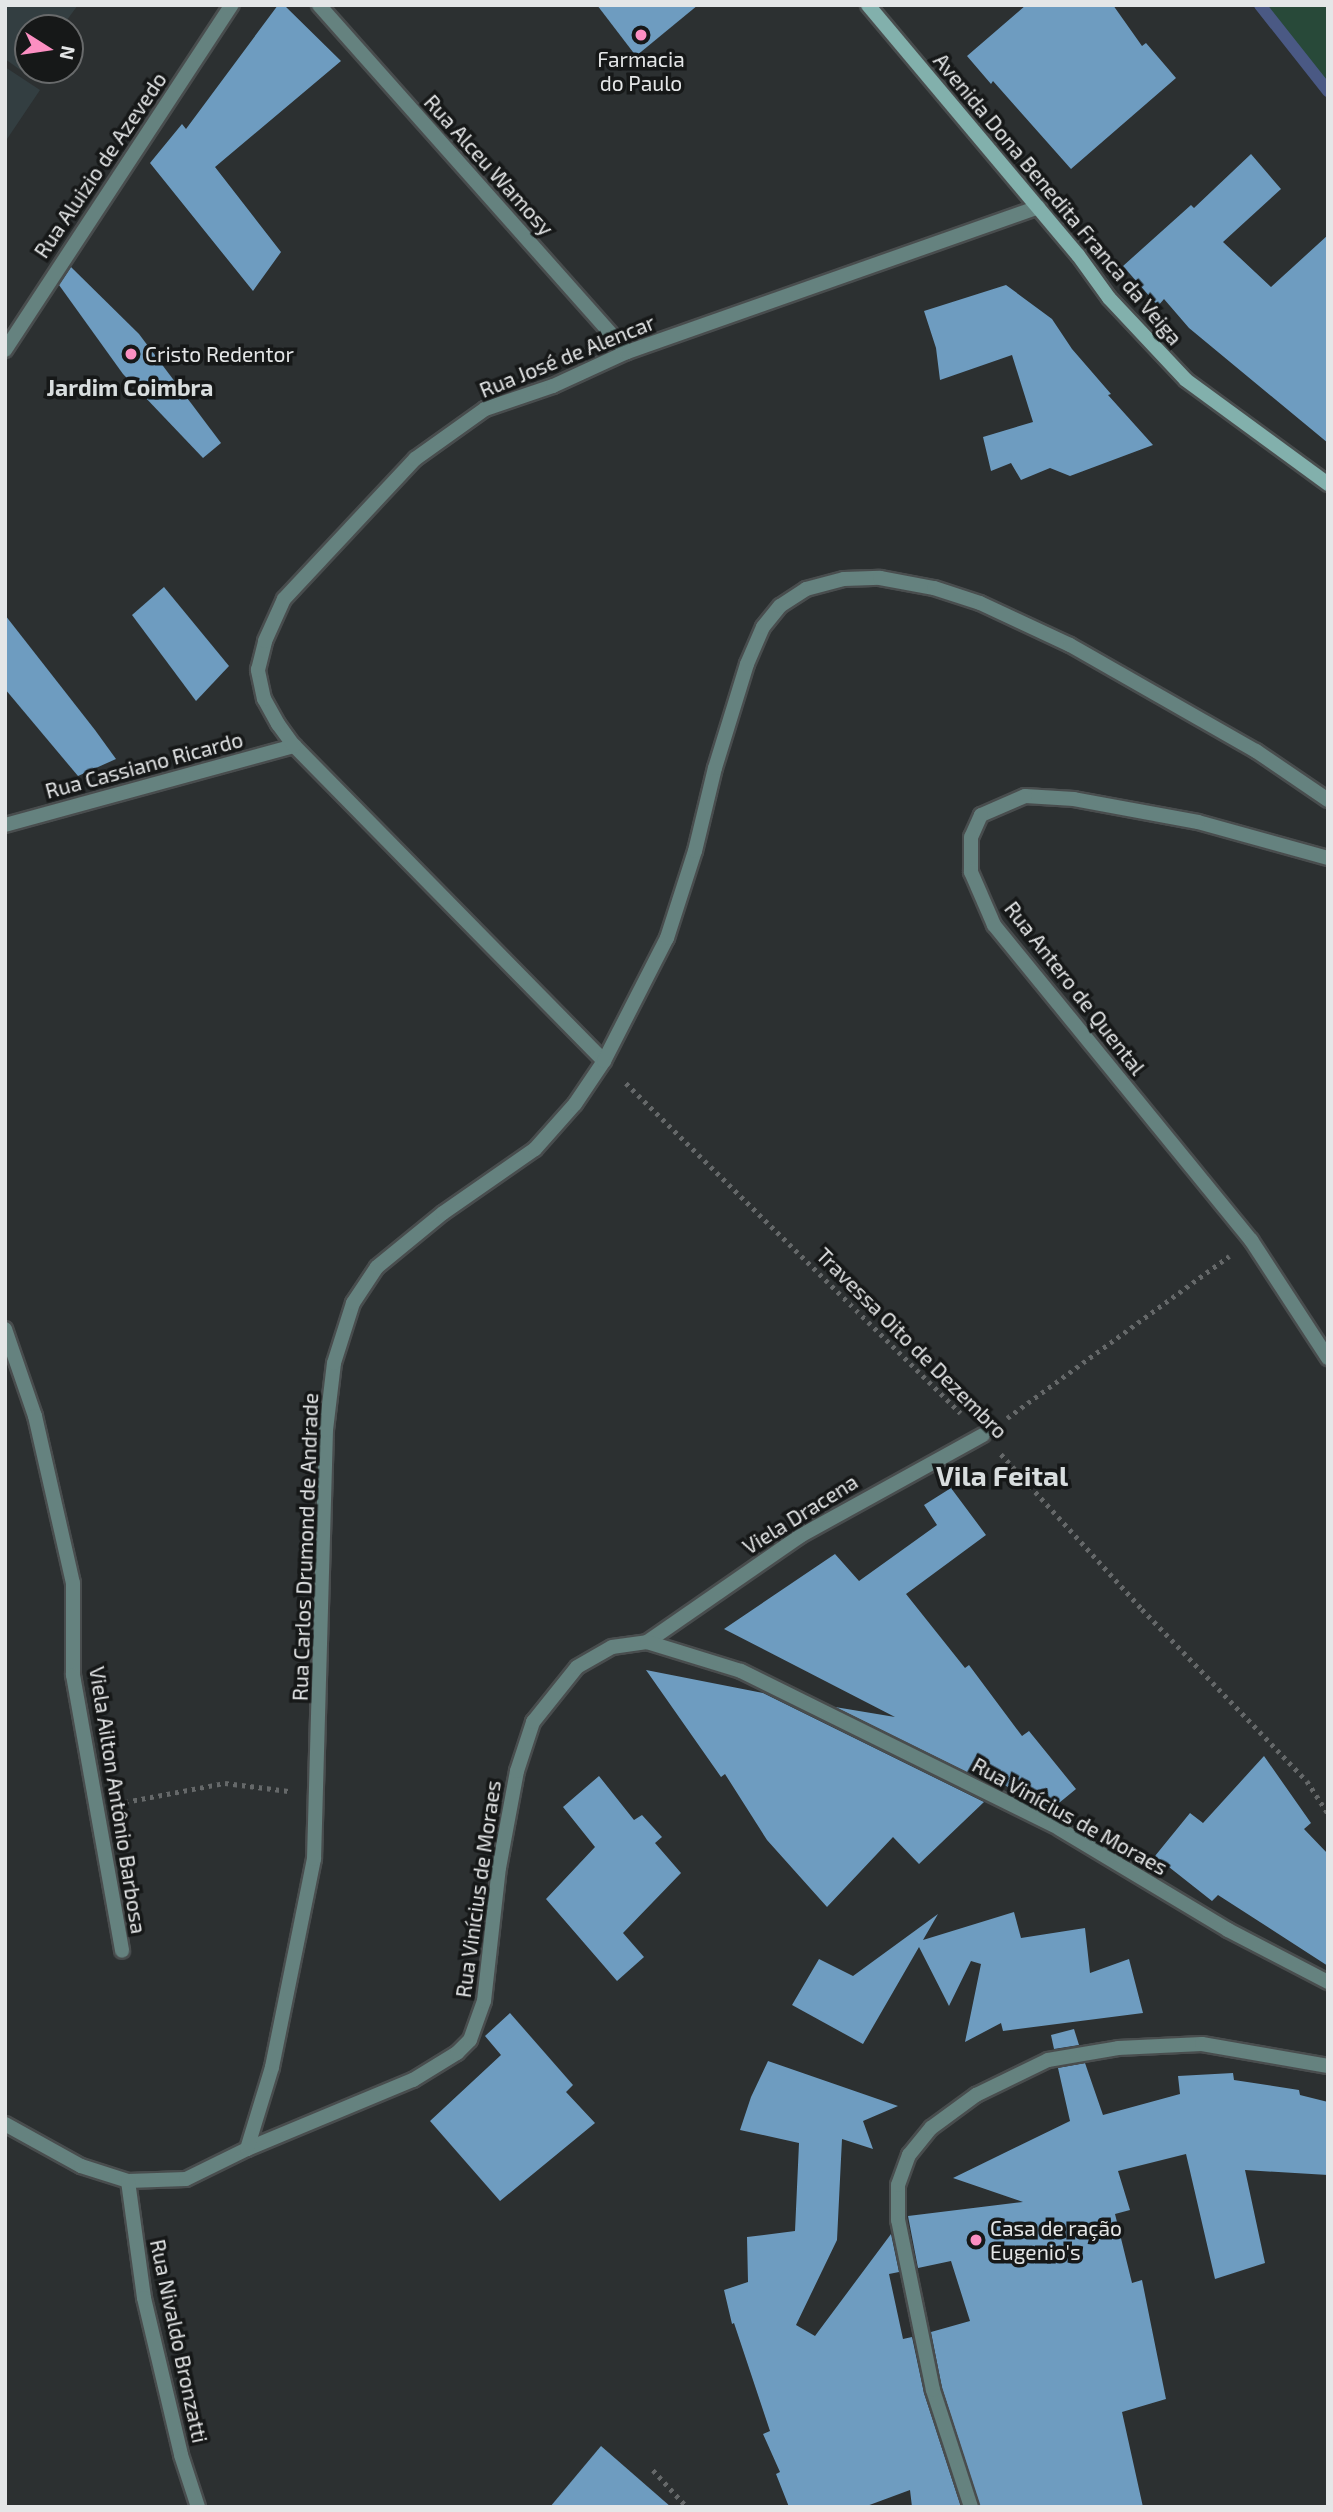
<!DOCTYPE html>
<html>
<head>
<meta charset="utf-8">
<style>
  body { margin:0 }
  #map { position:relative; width:1333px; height:2512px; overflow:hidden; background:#2c3031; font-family:"Exo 2",sans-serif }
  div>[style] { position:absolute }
  .built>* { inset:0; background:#333e41 }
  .green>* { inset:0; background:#284939 }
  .stream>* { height:12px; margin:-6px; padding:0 6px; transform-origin:6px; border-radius:6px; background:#4a5984 }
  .building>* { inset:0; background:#6e9cc0 }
  .path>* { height:4.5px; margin-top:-2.25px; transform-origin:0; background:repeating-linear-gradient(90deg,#656869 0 3.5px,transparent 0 8.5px) }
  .roads { filter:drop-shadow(2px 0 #494d4e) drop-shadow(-2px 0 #494d4e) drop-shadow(0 2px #494d4e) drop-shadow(0 -2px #494d4e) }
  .service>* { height:14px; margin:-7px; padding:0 7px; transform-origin:7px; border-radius:7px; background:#65827f }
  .minor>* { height:14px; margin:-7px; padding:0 7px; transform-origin:7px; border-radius:7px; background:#65827f }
  .secondary>* { height:14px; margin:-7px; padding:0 7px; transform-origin:7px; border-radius:7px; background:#82b0ac }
  .dots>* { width:19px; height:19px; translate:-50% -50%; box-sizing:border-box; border:4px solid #161818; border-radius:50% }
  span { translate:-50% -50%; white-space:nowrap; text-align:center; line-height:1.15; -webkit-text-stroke:7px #161818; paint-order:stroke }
  .poi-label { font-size:21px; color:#e4e6e7 }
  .left { translate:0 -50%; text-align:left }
  .street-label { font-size:21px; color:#e4e6e7 }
  .neighbourhood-label { font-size:23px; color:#d8ddde; font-weight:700 }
  .district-label { font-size:28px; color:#d8ddde; font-weight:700 }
  .frame { position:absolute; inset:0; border:7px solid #e4e6e7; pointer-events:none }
  .north { position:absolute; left:14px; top:14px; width:70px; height:70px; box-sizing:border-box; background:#161818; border:2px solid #686a6b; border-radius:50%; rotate:102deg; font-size:19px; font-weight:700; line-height:28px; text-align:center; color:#e4e6e7 }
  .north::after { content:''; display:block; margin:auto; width:24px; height:32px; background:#fc8fc2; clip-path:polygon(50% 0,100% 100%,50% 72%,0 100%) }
</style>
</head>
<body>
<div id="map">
  <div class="built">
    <div style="clip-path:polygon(5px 5px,78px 5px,61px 28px,28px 28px,28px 70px,33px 70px,29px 76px,5px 59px)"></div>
    <div style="clip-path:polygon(5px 67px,40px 90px,5px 142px)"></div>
  </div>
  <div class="green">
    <div style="clip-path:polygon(1260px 5px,1328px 5px,1328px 91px)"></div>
  </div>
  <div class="stream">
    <div style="left:1260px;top:5px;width:110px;rotate:51.7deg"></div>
  </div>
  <div class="building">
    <div style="clip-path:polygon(278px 5px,284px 5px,341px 61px,215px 167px,281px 252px,253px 291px,150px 163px,182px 124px,186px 129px)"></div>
    <div style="clip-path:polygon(597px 5px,698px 5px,636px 56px)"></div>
    <div style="clip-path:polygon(1026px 5px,1113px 5px,1142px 46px,1146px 43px,1176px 78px,1071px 169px,993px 81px,991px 84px,967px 56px)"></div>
    <div style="clip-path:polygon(1251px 154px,1281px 189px,1223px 242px,1271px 287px,1328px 235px,1328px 443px,1189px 328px,1164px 299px,1158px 306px,1123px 266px,1191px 205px,1194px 208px)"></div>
    <div style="clip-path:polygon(71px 267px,139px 334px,221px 443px,203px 458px,123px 374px,59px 285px)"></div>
    <div style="clip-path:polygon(1006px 285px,1052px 319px,1072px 349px,1111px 394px,1108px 395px,1153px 445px,1070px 476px,1050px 468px,1021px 480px,1011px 463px,991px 471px,983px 437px,1033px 422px,1012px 355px,940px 380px,936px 348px,924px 311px)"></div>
    <div style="clip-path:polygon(164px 587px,229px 666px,196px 701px,132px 615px)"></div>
    <div style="clip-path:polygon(5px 615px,95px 730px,116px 759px,78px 776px,5px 689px)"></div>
    <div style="clip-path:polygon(951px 1488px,986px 1535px,906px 1594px,965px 1668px,969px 1665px,1022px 1736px,1029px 1731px,1076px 1789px,1048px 1812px,1003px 1784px,999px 1788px,835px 1707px,895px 1717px,724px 1629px,835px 1554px,859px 1581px,937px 1525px,924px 1505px)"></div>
    <div style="clip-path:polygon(646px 1670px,763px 1693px,984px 1802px,919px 1864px,893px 1837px,827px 1907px,767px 1840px,725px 1774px,721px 1777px)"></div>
    <div style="clip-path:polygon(1264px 1756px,1311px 1823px,1304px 1829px,1328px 1854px,1328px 1966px,1218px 1895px,1212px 1901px,1155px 1856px,1190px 1813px,1203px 1823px)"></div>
    <div style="clip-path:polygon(599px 1776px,634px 1820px,642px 1815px,662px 1837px,655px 1843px,681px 1873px,623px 1933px,644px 1957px,617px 1981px,546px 1899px,595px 1847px,563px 1807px)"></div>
    <div style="clip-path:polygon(1014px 1912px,1021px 1938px,1085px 1928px,1090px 1973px,1129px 1959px,1143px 2013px,1003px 2031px,1001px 2023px,965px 2042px,981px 1964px,971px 1961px,949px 2006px,919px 1947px,863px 2044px,792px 2005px,819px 1959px,853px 1976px,938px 1914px,923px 1940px)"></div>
    <div style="clip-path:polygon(510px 2013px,573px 2085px,566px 2092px,595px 2123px,500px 2201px,430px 2121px,501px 2055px,485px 2036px)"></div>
    <div style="clip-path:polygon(1074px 2029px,1079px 2045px,1054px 2049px,1051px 2035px)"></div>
    <div style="clip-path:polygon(768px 2061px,898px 2106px,863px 2121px,873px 2149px,842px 2139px,837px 2240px,796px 2325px,815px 2336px,891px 2234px,899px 2272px,889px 2274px,903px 2339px,912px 2337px,924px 2393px,961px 2507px,912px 2507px,910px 2490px,864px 2507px,789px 2507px,776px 2474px,780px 2472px,763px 2434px,770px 2431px,734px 2323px,732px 2324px,724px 2290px,748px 2282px,747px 2237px,795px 2231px,799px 2143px,740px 2130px,751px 2097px)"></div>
    <div style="clip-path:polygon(1085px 2063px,1103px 2115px,1180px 2094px,1178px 2076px,1233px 2073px,1234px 2080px,1299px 2090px,1300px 2095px,1328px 2102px,1328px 2175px,1245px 2170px,1265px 2263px,1215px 2279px,1186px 2154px,1118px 2171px,1130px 2210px,1115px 2214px,1132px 2283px,1142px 2280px,1166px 2399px,1122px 2412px,1143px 2507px,980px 2507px,942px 2388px,931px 2332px,970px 2321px,951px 2261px,918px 2268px,908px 2216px,1023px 2202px,953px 2178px,1070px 2121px,1058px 2068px)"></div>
    <div style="clip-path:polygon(601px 2446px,671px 2507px,550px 2507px)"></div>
  </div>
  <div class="path">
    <div style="left:626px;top:1083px;width:470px;rotate:44.6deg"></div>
    <div style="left:1007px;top:1418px;width:275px;rotate:-36.1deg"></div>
    <div style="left:1001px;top:1454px;width:210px;rotate:47.7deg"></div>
    <div style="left:1142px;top:1609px;width:238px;rotate:46.2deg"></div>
    <div style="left:1307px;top:1781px;width:38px;rotate:57deg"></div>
    <div style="left:125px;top:1802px;width:102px;rotate:-10.8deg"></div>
    <div style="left:225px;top:1783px;width:64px;rotate:7.1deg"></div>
    <div style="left:653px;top:2470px;width:50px;rotate:47.4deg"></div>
  </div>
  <div class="roads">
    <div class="service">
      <div style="left:5px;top:1329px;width:92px;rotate:71deg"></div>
      <div style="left:35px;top:1416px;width:171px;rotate:77.2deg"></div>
      <div style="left:73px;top:1583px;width:92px;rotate:90deg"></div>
      <div style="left:73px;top:1675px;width:280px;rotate:79.9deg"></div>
      <div style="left:647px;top:1642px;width:186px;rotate:-34.7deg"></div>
      <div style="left:800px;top:1536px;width:209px;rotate:-28.9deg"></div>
    </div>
    <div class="minor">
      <div style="left:319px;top:5px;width:464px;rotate:48.4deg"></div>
      <div style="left:5px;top:350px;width:413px;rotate:-56.7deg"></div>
      <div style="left:5px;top:825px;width:300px;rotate:-15.3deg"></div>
      <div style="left:1328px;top:858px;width:135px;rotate:-164.5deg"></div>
      <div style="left:1198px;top:822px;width:126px;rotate:-169.5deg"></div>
      <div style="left:1074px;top:799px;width:49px;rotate:-176.5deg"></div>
      <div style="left:1025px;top:796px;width:48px;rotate:156.6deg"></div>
      <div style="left:981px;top:815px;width:24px;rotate:114deg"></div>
      <div style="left:971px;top:837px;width:35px;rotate:90deg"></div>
      <div style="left:971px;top:872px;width:58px;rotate:66.5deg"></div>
      <div style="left:994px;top:925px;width:407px;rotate:50.8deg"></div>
      <div style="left:1251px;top:1240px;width:141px;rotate:56.9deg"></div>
      <div style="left:604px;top:1061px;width:442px;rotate:-134.5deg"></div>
      <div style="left:294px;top:746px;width:27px;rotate:-126deg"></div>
      <div style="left:278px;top:724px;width:29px;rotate:-119deg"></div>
      <div style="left:264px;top:699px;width:30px;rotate:-102deg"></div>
      <div style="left:258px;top:670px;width:30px;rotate:-76deg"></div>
      <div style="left:265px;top:641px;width:46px;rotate:-65.7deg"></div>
      <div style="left:284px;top:599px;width:192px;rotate:-46.9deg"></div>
      <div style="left:415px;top:459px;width:86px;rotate:-35.5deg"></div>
      <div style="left:485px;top:409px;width:72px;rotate:-18.7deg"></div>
      <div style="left:553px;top:386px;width:81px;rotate:-24.7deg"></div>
      <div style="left:627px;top:352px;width:436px;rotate:-19.4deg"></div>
      <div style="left:5px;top:2124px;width:87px;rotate:28.9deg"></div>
      <div style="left:81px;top:2166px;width:49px;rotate:17.7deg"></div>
      <div style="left:128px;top:2181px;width:58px;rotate:-2deg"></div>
      <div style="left:186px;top:2179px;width:68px;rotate:-26.2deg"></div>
      <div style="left:247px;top:2149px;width:180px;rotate:-22.6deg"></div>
      <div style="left:413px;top:2080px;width:52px;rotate:-31.5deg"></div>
      <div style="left:457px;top:2053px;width:18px;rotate:-45deg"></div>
      <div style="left:470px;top:2040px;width:41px;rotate:-70.3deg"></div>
      <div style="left:484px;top:2001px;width:134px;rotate:-83.6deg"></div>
      <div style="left:499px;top:1868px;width:99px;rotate:-79.5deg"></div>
      <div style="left:517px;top:1771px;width:52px;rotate:-71.9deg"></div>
      <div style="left:533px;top:1722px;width:70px;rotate:-51.3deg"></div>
      <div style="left:577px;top:1667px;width:40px;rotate:-29.7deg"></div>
      <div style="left:612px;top:1647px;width:35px;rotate:-8deg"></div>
      <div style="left:647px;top:1642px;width:98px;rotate:17.1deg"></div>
      <div style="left:741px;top:1671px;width:356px;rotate:26.3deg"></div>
      <div style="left:1060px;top:1829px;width:196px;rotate:31deg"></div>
      <div style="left:1228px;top:1930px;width:113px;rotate:27.5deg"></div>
      <div style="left:247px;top:2149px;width:86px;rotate:-73deg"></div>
      <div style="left:272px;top:2067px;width:212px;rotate:-78.6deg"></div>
      <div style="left:314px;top:1859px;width:429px;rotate:-88.4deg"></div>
      <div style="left:326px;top:1430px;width:67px;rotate:-83.2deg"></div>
      <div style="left:334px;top:1363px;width:63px;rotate:-72.4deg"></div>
      <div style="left:353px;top:1303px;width:43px;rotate:-56.3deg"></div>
      <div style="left:377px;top:1267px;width:85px;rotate:-39.3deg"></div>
      <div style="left:443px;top:1213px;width:112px;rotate:-34.8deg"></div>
      <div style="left:535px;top:1149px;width:60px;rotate:-48.4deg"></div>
      <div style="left:575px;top:1104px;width:52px;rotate:-56deg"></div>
      <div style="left:604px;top:1061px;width:138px;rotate:-62.9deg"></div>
      <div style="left:667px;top:938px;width:91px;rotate:-72.2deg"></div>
      <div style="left:695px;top:851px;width:85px;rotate:-76.5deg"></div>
      <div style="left:715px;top:768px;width:109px;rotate:-72.9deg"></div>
      <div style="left:747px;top:664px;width:40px;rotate:-66.6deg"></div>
      <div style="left:763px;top:627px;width:27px;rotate:-51deg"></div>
      <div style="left:780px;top:606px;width:31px;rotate:-33deg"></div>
      <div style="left:806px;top:589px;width:39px;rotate:-15deg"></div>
      <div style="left:844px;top:579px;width:36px;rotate:-2deg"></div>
      <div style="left:880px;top:578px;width:55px;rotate:10.5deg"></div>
      <div style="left:934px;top:588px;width:48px;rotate:18.1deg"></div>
      <div style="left:980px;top:603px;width:99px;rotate:25deg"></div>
      <div style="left:1070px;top:645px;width:214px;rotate:29.7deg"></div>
      <div style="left:1256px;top:751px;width:87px;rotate:34.2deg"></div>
      <div style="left:128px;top:2181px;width:118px;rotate:82.2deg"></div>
      <div style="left:144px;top:2298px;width:161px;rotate:76.7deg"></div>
      <div style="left:181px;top:2455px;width:55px;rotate:71.9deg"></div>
      <div style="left:971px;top:2507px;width:123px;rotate:-108deg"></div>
      <div style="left:933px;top:2390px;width:174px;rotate:-101.6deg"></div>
      <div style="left:898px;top:2220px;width:35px;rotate:-90deg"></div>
      <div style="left:898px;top:2185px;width:32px;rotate:-70deg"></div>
      <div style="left:909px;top:2155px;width:35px;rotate:-51deg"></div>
      <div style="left:931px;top:2128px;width:56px;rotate:-36.3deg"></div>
      <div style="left:976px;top:2095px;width:80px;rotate:-25.9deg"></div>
      <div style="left:1048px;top:2060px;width:71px;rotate:-9.7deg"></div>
      <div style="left:1118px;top:2048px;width:84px;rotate:-2.7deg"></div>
      <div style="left:1202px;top:2044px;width:128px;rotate:9.9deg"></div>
    </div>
    <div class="secondary">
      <div style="left:868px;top:5px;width:326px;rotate:50deg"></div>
      <div style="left:1078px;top:255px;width:53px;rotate:54.2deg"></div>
      <div style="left:1109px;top:298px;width:112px;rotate:46.8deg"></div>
      <div style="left:1186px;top:380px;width:176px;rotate:36.2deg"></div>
    </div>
  </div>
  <div class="dots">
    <div style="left:641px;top:35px;background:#fc8fc2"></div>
    <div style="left:131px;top:354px;background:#fc8fc2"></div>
    <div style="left:976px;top:2240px;background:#fc8fc2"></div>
  </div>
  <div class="poi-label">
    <span style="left:641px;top:71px">Farmacia<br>do Paulo</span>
    <span class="left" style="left:145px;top:354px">Cristo Redentor</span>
    <span class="left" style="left:990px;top:2240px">Casa de ração<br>Eugenio's</span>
  </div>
  <div class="street-label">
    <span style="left:100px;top:165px;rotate:-56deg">Rua Aluizio de Azevedo</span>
    <span style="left:489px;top:165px;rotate:48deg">Rua Alceu Wamosy</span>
    <span style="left:1058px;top:199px;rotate:50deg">Avenida Dona Benedita Franca da Veiga</span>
    <span style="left:567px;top:356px;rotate:-22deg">Rua José de Alencar</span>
    <span style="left:144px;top:765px;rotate:-15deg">Rua Cassiano Ricardo</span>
    <span style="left:1075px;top:988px;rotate:52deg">Rua Antero de Quental</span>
    <span style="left:912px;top:1343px;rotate:45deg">Travessa Oito de Dezembro</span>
    <span style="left:800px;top:1514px;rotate:-32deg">Viela Dracena</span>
    <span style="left:305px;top:1547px;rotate:-88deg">Rua Carlos Drumond de Andrade</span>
    <span style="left:118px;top:1800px;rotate:81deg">Viela Ailton Antônio Barbosa</span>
    <span style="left:1070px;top:1816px;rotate:29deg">Rua Vinícius de Moraes</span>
    <span style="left:478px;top:1889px;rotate:-82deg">Rua Vinícius de Moraes</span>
    <span style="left:179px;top:2341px;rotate:78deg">Rua Nivaldo Bronzatti</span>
  </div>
  <div class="neighbourhood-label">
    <span style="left:130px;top:387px">Jardim Coimbra</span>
  </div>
  <div class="district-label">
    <span style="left:1002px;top:1475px">Vila Feital</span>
  </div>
  <div class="frame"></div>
  <div class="north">N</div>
</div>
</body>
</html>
